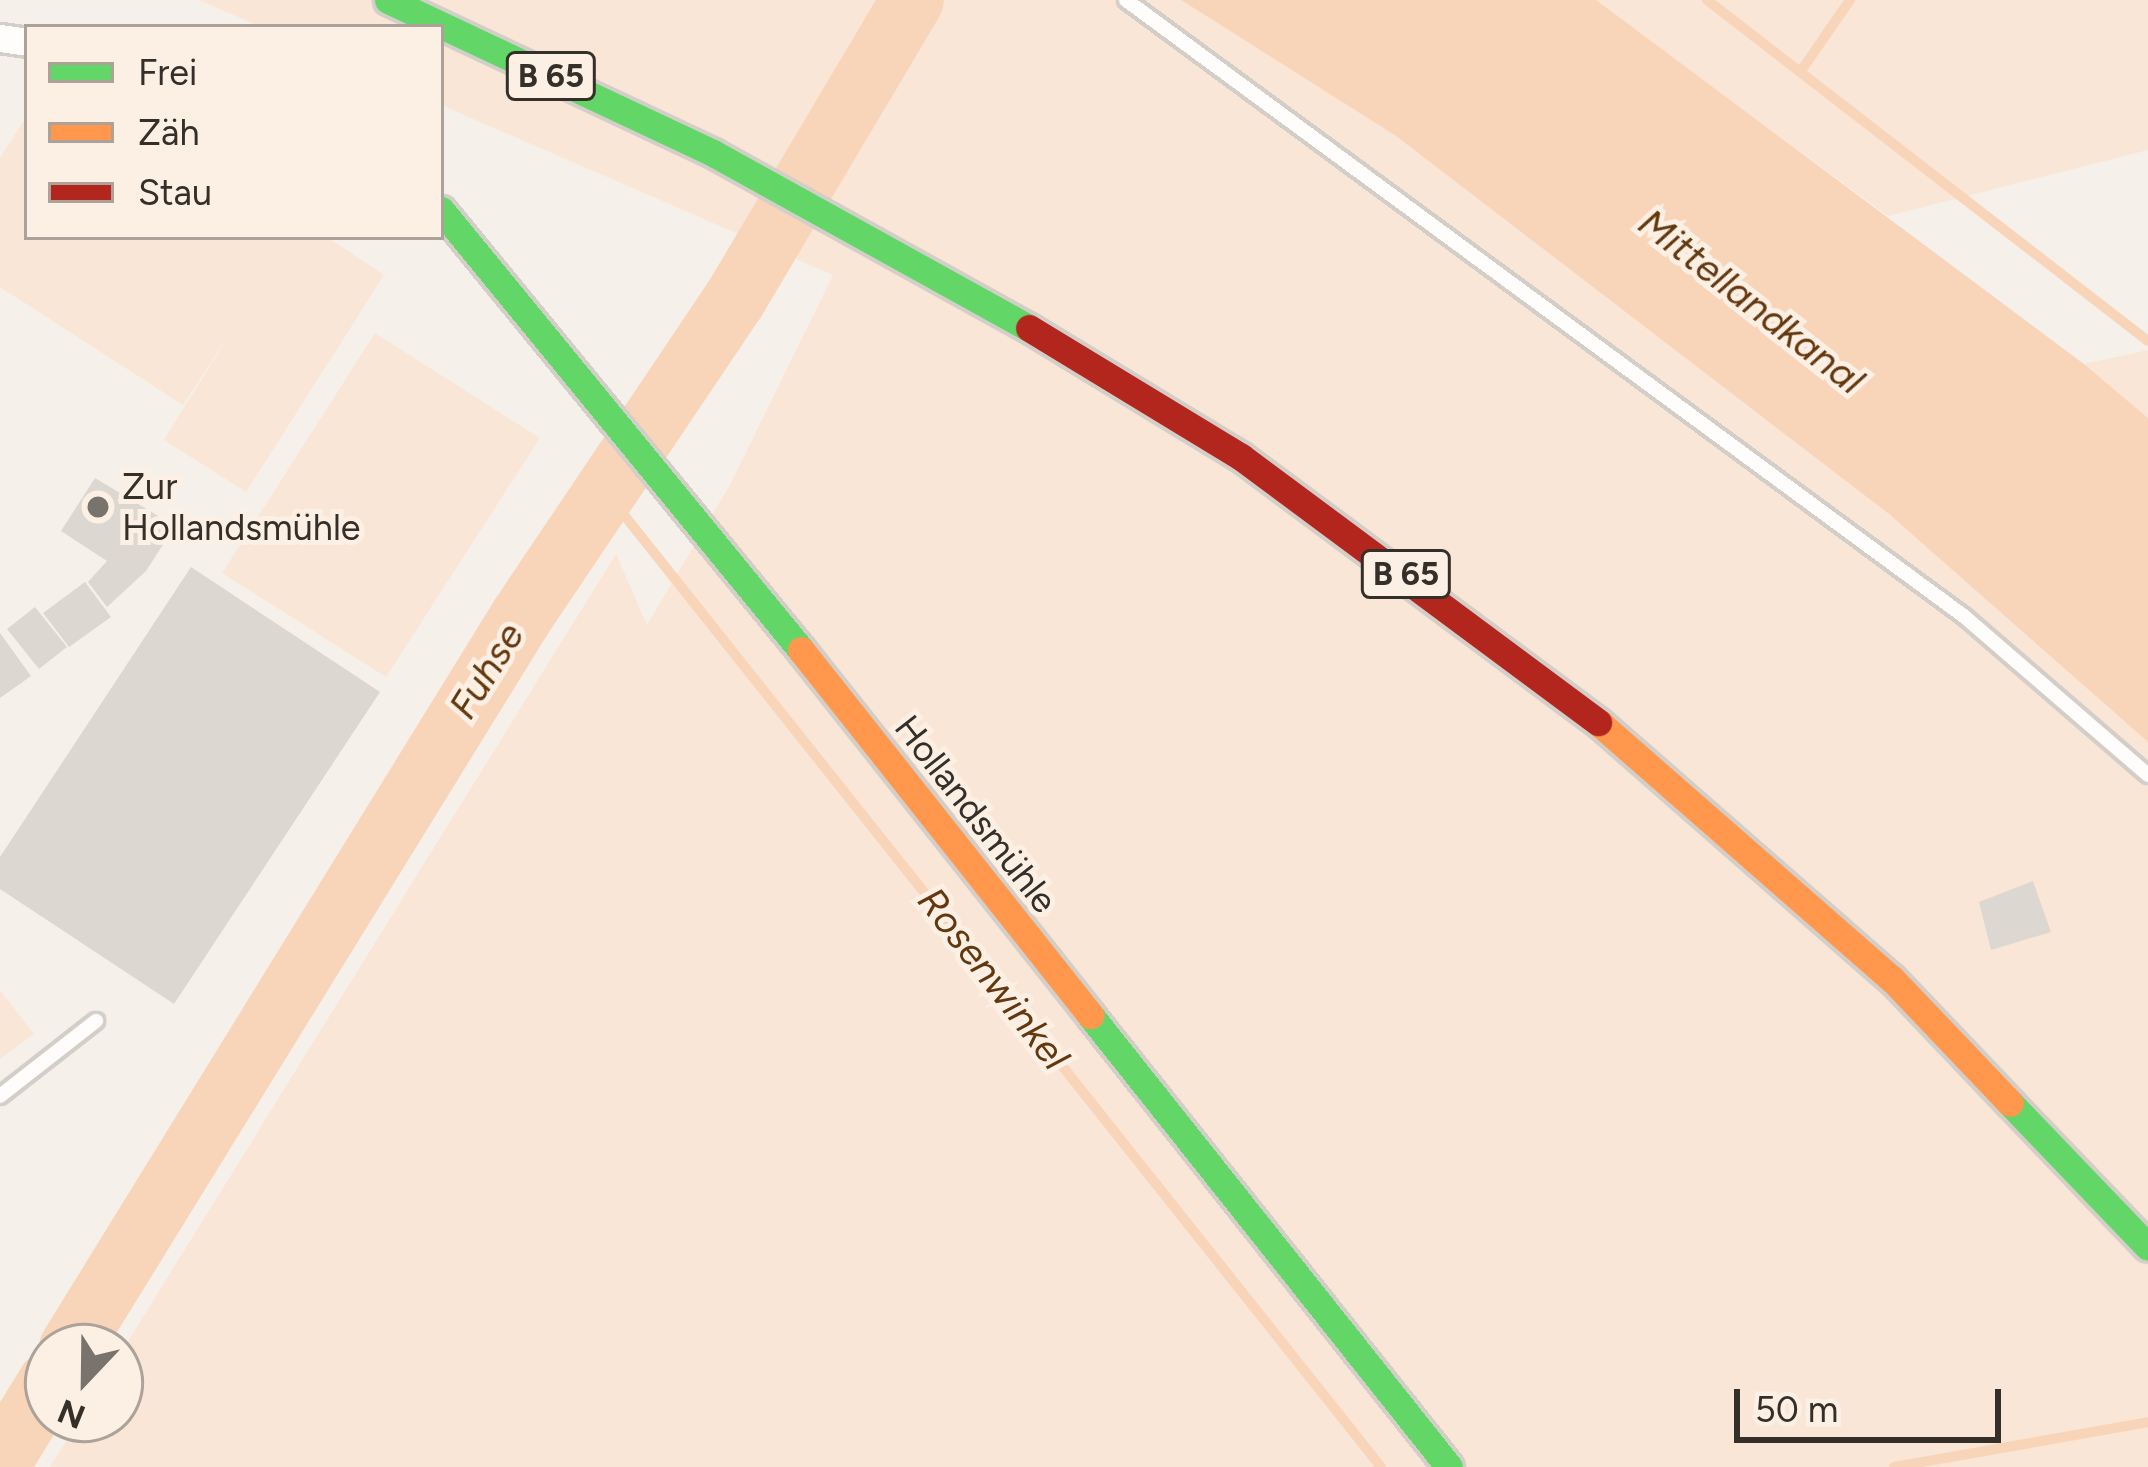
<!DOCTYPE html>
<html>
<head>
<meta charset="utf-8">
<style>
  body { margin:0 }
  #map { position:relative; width:2148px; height:1467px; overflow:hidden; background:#f6f0ea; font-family:Figtree,sans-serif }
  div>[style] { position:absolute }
  .green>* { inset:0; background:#fae6d6 }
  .water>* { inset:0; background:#f8d5b9 }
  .stream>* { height:10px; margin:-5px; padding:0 5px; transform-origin:5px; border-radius:5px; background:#f8d5b9 }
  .river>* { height:63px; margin:-31.5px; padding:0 31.5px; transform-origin:31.5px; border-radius:31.5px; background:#f8d5b9 }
  .building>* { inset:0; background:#ddd7d2 }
  .roads { filter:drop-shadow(3px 0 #d4cec9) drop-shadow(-3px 0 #d4cec9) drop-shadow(0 3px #d4cec9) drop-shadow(0 -3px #d4cec9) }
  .lane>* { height:14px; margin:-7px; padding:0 7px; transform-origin:7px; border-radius:7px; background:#fefdfc }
  .street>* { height:27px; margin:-13.5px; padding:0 13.5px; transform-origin:13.5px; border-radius:13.5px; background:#fefdfc }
  .fast>* { height:27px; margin:-13.5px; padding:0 13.5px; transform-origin:13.5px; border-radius:13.5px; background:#63d668 }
  .slow>* { height:27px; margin:-13.5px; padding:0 13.5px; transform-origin:13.5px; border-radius:13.5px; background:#ff974d }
  .jam>* { height:27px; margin:-13.5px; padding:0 13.5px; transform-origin:13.5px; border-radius:13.5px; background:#b3261e }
  .dots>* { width:33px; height:33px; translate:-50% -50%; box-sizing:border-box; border:6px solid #fcefe4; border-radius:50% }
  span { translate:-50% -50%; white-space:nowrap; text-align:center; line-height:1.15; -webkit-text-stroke:10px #fcefe4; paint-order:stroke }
  .shield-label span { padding:3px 9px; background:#fcefe4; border:3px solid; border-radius:9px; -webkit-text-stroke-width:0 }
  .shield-label { font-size:33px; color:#352f2a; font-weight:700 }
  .poi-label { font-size:36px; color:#352f2a }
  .left { translate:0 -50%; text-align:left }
  .street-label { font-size:36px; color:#352f2a }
  .water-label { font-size:39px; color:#64380e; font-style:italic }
  .legend { position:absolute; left:24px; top:24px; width:420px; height:216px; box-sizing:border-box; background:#fcefe4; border:3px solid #aca29a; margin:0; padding:15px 21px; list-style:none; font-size:36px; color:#352f2a }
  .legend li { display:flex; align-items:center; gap:24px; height:60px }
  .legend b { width:60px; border:3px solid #aca29a }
  .north { position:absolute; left:24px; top:1323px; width:120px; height:120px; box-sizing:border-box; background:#fcefe4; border:3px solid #aca29a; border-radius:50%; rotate:202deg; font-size:33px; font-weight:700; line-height:48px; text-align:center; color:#352f2a }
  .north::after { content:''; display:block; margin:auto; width:42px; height:54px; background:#79736d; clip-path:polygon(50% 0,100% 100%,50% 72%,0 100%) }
  .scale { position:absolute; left:1734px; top:1389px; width:267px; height:54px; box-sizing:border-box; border:6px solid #352f2a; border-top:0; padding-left:15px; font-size:36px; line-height:42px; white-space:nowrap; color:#352f2a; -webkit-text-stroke:9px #fcefe4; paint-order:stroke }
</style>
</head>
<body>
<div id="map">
  <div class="green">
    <div style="clip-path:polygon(199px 0,1181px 0,1396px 136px,1889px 514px,2148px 742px,2148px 1467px,50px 1467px,80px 1419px,120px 1419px,120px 1354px,616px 554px,647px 625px,731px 483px,833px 275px,441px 105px,441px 27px,261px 27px)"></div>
    <div style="clip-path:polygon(1594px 0,2148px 0,2148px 150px,1888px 216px)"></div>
    <div style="clip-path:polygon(27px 116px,27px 237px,327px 237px,384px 275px,246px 492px,164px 440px,234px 327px,183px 405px,0 287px,0 158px)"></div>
    <div style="clip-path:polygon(375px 333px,540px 438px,386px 677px,222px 573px)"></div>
    <div style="clip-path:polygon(2148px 350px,2148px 418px,2084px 364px)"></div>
    <div style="clip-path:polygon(0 990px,34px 1034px,0 1059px)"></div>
  </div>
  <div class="water">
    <div style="clip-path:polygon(1181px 0,1596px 0,2084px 364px,2148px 418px,2148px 742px,1889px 514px,1396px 136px)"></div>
  </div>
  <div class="stream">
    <div style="left:1707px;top:0;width:557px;rotate:37.71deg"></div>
    <div style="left:1803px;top:68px;width:83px;rotate:-55.3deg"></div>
    <div style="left:605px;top:491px;width:1247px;rotate:51.51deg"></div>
    <div style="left:1894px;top:1467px;width:258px;rotate:-10deg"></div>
  </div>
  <div class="river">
    <div style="left:70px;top:1347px;width:859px;rotate:-58.33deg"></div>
    <div style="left:521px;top:616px;width:380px;rotate:-56.1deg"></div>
    <div style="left:733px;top:301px;width:350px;rotate:-59.3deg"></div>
    <div style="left:0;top:1461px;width:92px;rotate:-58.4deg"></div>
  </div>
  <div class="building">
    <div style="clip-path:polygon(95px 478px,175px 526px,146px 571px,107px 607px,88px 582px,115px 552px,107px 561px,61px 531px)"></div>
    <div style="clip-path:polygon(191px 567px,380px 692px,174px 1004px,0 889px,0 857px)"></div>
    <div style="clip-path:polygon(85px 582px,111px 617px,69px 647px,43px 613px)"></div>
    <div style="clip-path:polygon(35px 607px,67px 647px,39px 669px,7px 629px)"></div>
    <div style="clip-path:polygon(0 633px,31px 676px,0 698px)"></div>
    <div style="clip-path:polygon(2033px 881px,2051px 932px,1991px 950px,1979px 902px)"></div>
  </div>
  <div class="roads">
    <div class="lane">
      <div style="left:1126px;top:0;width:1041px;rotate:36.33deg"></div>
      <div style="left:1965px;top:617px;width:242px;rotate:40.8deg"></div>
      <div style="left:0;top:1096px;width:122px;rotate:-38deg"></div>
    </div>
    <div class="street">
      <div style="left:0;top:38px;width:27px;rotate:8deg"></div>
    </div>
    <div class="fast">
      <div style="left:388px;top:0;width:359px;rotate:25.2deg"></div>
      <div style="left:713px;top:153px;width:361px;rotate:29deg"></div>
      <div style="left:441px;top:210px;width:569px;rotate:50.71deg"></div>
      <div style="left:1090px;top:1015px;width:577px;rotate:51.54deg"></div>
      <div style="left:2010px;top:1103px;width:199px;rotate:46.2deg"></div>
    </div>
    <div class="slow">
      <div style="left:801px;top:650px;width:466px;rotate:51.6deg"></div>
      <div style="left:1598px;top:722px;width:390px;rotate:41.2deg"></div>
      <div style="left:1892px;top:979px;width:171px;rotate:46.4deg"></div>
    </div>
    <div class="jam">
      <div style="left:1029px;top:328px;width:248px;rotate:31.3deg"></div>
      <div style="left:1241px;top:457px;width:445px;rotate:36.6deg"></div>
    </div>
  </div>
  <div class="dots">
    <div style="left:98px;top:507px;background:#79736d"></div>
  </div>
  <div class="shield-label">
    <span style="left:551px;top:76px">B 65</span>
    <span style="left:1406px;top:574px">B 65</span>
  </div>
  <div class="poi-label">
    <span class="left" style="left:122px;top:507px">Zur<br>Hollandsmühle</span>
  </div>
  <div class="street-label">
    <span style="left:976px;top:814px;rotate:52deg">Hollandsmühle</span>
  </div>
  <div class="water-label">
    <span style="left:1751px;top:302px;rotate:38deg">Mittellandkanal</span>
    <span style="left:487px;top:671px;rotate:-58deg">Fuhse</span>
    <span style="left:993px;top:979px;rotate:52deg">Rosenwinkel</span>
  </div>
  <ul class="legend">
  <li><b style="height:15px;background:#63d668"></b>Frei</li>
  <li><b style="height:15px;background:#ff974d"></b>Zäh</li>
  <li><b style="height:15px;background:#b3261e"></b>Stau</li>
  </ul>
  <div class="north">N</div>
  <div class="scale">50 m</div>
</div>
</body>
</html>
